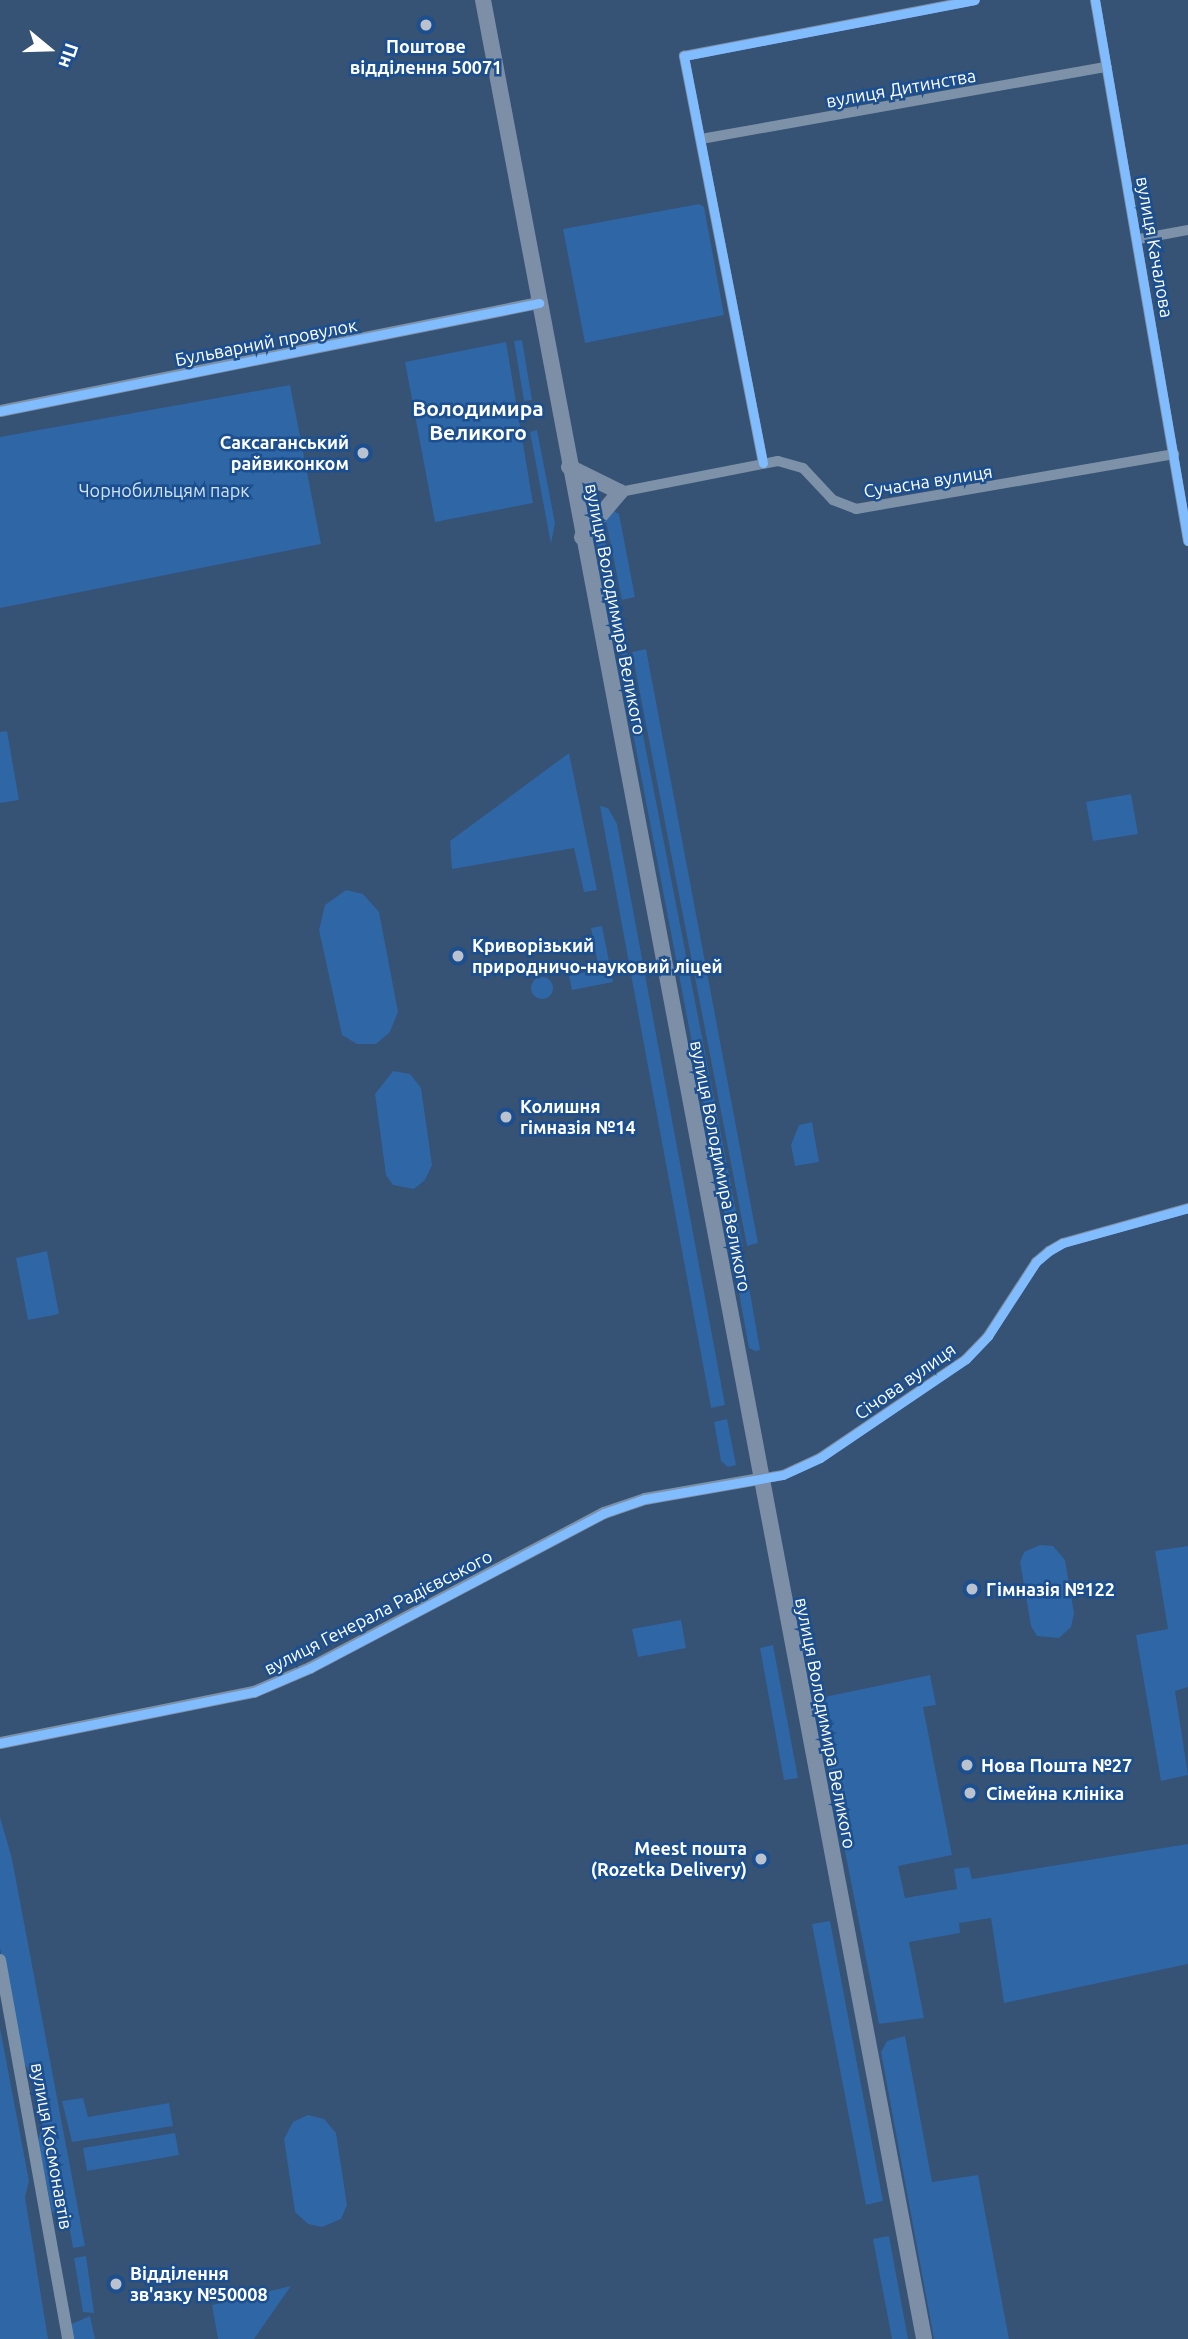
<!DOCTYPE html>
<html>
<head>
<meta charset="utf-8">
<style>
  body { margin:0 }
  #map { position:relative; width:1188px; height:2339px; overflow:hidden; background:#365274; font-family:Ubuntu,sans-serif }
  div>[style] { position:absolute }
  .green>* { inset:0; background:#2f66a5 }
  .round { border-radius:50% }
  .minor>* { height:10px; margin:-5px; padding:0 5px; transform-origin:5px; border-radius:5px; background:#7d92a8 }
  .tertiary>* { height:12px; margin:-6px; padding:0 6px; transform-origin:6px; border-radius:6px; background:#7d92a8 }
  .primary>* { height:16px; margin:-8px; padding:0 8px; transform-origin:8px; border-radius:8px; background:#7d8ea7 }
  .cycleway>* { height:9px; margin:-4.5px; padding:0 4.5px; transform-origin:4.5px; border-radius:4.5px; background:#80bcff }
  .dots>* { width:19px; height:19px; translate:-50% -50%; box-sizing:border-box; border:4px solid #1b4f8f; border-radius:50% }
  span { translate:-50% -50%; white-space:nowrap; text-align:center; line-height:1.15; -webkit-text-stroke:5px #1b4f8f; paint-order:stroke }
  .poi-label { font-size:18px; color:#fff; font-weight:700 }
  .right { translate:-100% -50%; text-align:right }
  .left { translate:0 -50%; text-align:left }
  .street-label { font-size:18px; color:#fff }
  .park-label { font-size:18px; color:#cfe3fa }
  .quarter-label { font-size:21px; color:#fff; font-weight:700 }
  .north { position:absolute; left:14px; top:14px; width:70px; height:70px; -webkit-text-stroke:5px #1b4f8f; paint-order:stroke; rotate:109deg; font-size:19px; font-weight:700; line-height:28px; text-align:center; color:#fff }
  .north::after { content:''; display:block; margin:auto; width:24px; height:32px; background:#fff; clip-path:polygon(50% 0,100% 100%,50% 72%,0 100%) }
</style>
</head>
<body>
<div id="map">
  <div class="green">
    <div style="clip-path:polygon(699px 204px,704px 207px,724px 315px,585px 343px,563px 229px)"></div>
    <div style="clip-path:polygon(522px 340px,532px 400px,524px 401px,514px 341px)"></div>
    <div style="clip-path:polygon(506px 342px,533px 503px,435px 522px,405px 362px)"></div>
    <div style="clip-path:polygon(290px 385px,321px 544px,0 608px,0 437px)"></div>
    <div style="clip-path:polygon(537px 430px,555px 523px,551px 544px,530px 432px)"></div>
    <div style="clip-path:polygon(584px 480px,594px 485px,599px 511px,592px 519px)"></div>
    <div style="clip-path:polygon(612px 510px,619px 514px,635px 597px,622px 600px,605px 516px)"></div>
    <div style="clip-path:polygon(601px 520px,616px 598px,604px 587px,595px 536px)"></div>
    <div style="clip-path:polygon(646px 649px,758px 1243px,747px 1246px,632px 652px)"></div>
    <div style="clip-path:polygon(627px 653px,743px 1247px,730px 1243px,620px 665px,622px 654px)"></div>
    <div style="clip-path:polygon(7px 731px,19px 800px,0 803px,0 732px)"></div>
    <div style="clip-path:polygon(569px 753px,597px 890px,584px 892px,574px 848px,452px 869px,450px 841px)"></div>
    <div style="clip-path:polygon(1131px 794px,1138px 834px,1093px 841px,1086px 802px)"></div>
    <div style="clip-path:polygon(600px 806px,608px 808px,617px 824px,725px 1405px,711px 1408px)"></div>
    <div style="clip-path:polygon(346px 890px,363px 894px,379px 912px,398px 1012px,390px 1032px,376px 1044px,357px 1044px,342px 1035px,319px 930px,325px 905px)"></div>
    <div style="clip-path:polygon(602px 926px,613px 982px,572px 990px,569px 976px,599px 969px,591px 928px)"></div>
    <div class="round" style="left:531px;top:977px;width:22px;height:22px"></div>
    <div style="clip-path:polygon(393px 1071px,410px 1074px,421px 1088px,432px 1165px,425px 1180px,414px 1189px,393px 1185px,386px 1175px,375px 1094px)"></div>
    <div style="clip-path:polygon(812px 1122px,819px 1162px,795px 1166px,791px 1145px,799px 1125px)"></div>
    <div style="clip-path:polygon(47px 1251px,59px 1314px,28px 1320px,16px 1258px)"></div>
    <div style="clip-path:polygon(744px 1258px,760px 1350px,755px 1351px,749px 1348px,734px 1265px)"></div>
    <div style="clip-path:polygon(727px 1419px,736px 1465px,728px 1467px,721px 1461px,714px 1422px)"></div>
    <div style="clip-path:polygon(1040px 1545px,1053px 1546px,1065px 1560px,1074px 1613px,1071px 1627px,1059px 1638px,1037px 1636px,1031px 1626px,1020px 1562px,1024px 1552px)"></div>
    <div style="clip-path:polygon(1188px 1546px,1188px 1687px,1175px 1691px,1188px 1775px,1161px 1781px,1136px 1635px,1168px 1629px,1155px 1551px)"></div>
    <div style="clip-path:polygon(681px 1620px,686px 1648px,638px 1657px,632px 1629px)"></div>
    <div style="clip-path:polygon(773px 1645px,798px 1778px,784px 1780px,760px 1648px)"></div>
    <div style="clip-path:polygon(930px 1675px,936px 1705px,923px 1707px,952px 1855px,898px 1866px,905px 1898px,957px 1889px,954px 1869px,969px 1867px,972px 1879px,1188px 1844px,1188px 1964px,1004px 2003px,991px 1918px,959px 1923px,960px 1933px,909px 1942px,924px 2018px,879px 2024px,815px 1699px)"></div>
    <div style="clip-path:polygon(0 1817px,12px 1859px,85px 2246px,73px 2248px,68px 2219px,52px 2212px,38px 2141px,45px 2115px,37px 2071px,30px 2072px,22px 2060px,0 1948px)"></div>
    <div style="clip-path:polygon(830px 1921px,883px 2201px,866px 2205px,812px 1924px)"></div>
    <div style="clip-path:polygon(0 2028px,29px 2181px,25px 2197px,48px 2339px,0 2339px)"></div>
    <div style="clip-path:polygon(905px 2036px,932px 2182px,978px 2175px,1009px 2339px,934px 2339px,881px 2052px,887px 2041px)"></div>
    <div style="clip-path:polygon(83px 2098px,88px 2117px,169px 2103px,173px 2126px,72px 2142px,62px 2101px)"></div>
    <div style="clip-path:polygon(308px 2115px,324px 2119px,336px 2133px,347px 2205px,341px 2219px,322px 2227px,308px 2224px,295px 2212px,284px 2139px,293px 2122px)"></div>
    <div style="clip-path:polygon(175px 2133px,179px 2155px,87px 2171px,83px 2148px)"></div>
    <div style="clip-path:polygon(889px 2236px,908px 2339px,892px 2339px,873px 2239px)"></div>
    <div style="clip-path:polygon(86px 2256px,94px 2313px,83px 2312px,74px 2258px)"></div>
    <div style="clip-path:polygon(291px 2286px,254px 2339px,218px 2339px,212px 2305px)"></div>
    <div style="clip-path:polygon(90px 2316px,95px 2339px,72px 2339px,69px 2325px)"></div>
  </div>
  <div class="minor">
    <div style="left:1095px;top:0;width:549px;rotate:80.25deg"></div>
    <div style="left:701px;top:139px;width:412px;rotate:-10.1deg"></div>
    <div style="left:1139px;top:239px;width:50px;rotate:-10.4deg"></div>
    <div style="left:763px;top:463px;width:415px;rotate:-101deg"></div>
    <div style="left:684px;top:56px;width:296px;rotate:-10.9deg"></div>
    <div style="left:620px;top:492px;width:161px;rotate:-11.1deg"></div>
    <div style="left:778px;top:461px;width:26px;rotate:16deg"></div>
    <div style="left:803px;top:468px;width:44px;rotate:46.8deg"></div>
    <div style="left:833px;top:500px;width:25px;rotate:21deg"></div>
    <div style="left:856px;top:509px;width:323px;rotate:-9.8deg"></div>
    <div style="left:760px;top:1479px;width:23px;rotate:-10deg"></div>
    <div style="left:783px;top:1475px;width:41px;rotate:-24.7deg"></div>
    <div style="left:820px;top:1458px;width:176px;rotate:-34.1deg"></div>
    <div style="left:966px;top:1359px;width:32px;rotate:-46deg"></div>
    <div style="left:988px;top:1336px;width:88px;rotate:-57deg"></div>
    <div style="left:1036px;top:1262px;width:17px;rotate:-40deg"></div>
    <div style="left:1049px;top:1251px;width:16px;rotate:-30deg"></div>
    <div style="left:1063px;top:1243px;width:130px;rotate:-15.6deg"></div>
  </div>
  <div class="tertiary">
    <div style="left:0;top:411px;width:550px;rotate:-11.33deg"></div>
    <div style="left:0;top:1743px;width:259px;rotate:-11.4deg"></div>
    <div style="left:254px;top:1692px;width:61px;rotate:-23.2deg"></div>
    <div style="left:310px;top:1668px;width:332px;rotate:-27.8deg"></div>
    <div style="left:604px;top:1513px;width:43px;rotate:-18.9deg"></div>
    <div style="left:645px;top:1499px;width:117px;rotate:-9.9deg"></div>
    <div style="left:0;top:1960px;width:385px;rotate:79.8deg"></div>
  </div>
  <div class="primary">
    <div style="left:483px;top:0;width:2380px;rotate:79.32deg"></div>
    <div style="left:569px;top:467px;width:57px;rotate:26.1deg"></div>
    <div style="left:620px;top:492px;width:59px;rotate:130.2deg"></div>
  </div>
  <div class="cycleway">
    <div style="left:1095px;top:0;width:549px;rotate:80.25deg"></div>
    <div style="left:0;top:411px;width:550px;rotate:-11.33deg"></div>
    <div style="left:763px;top:463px;width:415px;rotate:-101deg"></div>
    <div style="left:684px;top:56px;width:296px;rotate:-10.9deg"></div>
    <div style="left:0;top:1743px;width:259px;rotate:-11.4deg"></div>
    <div style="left:254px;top:1692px;width:61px;rotate:-23.2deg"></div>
    <div style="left:310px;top:1668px;width:332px;rotate:-27.8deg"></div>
    <div style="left:604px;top:1513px;width:43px;rotate:-18.9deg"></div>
    <div style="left:645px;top:1499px;width:140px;rotate:-9.9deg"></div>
    <div style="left:783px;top:1475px;width:41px;rotate:-24.7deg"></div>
    <div style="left:820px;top:1458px;width:176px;rotate:-34.1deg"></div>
    <div style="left:966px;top:1359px;width:32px;rotate:-46deg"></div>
    <div style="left:988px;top:1336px;width:88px;rotate:-57deg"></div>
    <div style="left:1036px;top:1262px;width:17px;rotate:-40deg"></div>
    <div style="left:1049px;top:1251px;width:16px;rotate:-30deg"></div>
    <div style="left:1063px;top:1243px;width:130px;rotate:-15.6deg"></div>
  </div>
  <div class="dots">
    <div style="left:426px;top:25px;background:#b9c2ce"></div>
    <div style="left:363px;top:453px;background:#b9c2ce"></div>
    <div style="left:458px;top:956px;background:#b9c2ce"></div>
    <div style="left:506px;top:1117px;background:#b9c2ce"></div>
    <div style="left:972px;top:1589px;background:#b9c2ce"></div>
    <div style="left:967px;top:1765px;background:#b9c2ce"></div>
    <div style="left:970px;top:1793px;background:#b9c2ce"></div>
    <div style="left:761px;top:1859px;background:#b9c2ce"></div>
    <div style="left:116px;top:2284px;background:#b9c2ce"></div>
  </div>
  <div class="poi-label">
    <span style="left:426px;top:57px">Поштове<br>відділення 50071</span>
    <span class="right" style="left:349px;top:453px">Саксаганський<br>райвиконком</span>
    <span class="left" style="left:472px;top:956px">Криворізький<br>природничо-науковий ліцей</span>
    <span class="left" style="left:520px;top:1117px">Колишня<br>гімназія №14</span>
    <span class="left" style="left:986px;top:1589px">Гімназія №122</span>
    <span class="left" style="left:981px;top:1765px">Нова Пошта №27</span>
    <span class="left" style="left:986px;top:1793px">Сімейна клініка</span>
    <span class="right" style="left:747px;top:1859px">Meest пошта<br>(Rozetka Delivery)</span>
    <span class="left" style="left:130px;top:2284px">Відділення<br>зв'язку №50008</span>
  </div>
  <div class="street-label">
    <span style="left:901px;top:88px;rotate:-10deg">вулиця Дитинства</span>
    <span style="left:1155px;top:247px;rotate:80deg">вулиця Качалова</span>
    <span style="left:266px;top:342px;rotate:-11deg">Бульварний провулок</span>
    <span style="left:928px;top:481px;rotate:-9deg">Сучасна вулиця</span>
    <span style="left:616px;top:609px;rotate:79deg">вулиця Володимира Великого</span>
    <span style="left:721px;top:1166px;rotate:79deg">вулиця Володимира Великого</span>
    <span style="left:905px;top:1381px;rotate:-35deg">Січова вулиця</span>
    <span style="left:378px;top:1612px;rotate:-27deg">вулиця Генерала Радієвського</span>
    <span style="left:826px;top:1723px;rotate:79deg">вулиця Володимира Великого</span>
    <span style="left:52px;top:2146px;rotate:80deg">вулиця Космонавтів</span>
  </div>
  <div class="park-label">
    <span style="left:164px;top:490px">Чорнобильцям парк</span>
  </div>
  <div class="quarter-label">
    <span style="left:478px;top:420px">Володимира<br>Великого</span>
  </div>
  <div class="north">Пн</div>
</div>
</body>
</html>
